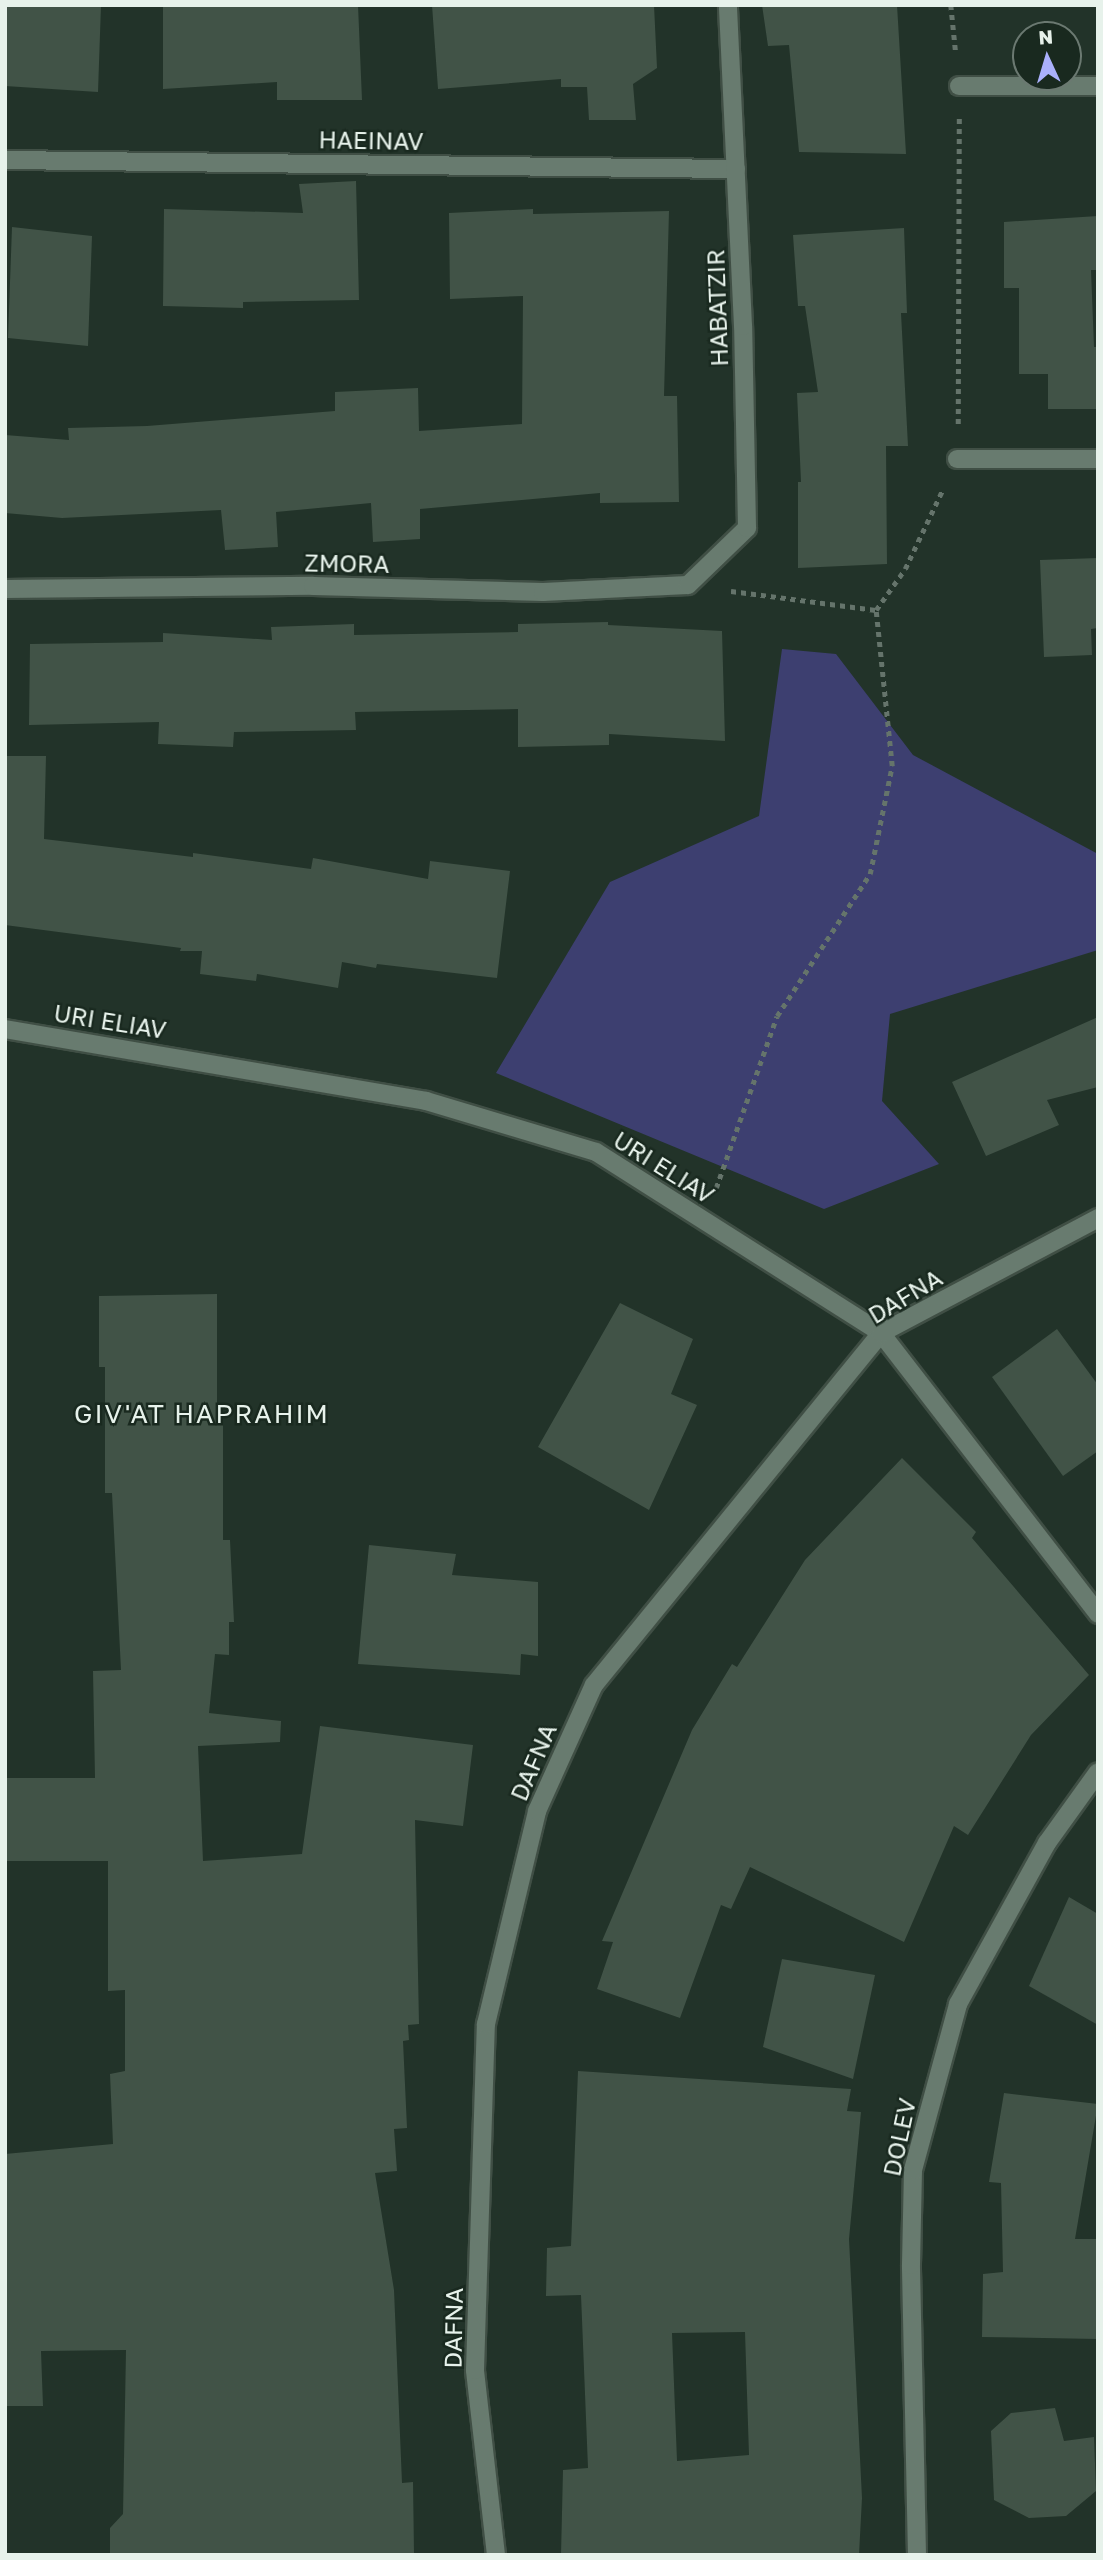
<!DOCTYPE html>
<html>
<head>
<meta charset="utf-8">
<style>
  body { margin:0 }
  #map { position:relative; width:1103px; height:2560px; overflow:hidden; background:#223329; font-family:"Golos Text",sans-serif }
  div>[style] { position:absolute }
  .green>* { inset:0; background:#3d3f70 }
  .building>* { inset:0; background:#415347 }
  .path>* { height:4.5px; margin-top:-2.25px; transform-origin:0; background:repeating-linear-gradient(90deg,#65746b 0 5px,transparent 0 10px) }
  .roads { filter:drop-shadow(2px 0 #404f45) drop-shadow(-2px 0 #404f45) drop-shadow(0 2px #404f45) drop-shadow(0 -2px #404f45) }
  .street>* { height:18px; margin:-9px; padding:0 9px; transform-origin:9px; border-radius:9px; background:#687b6f }
  span { translate:-50% -50%; white-space:nowrap; text-align:center; line-height:1.15; -webkit-text-stroke:5px #19291f; paint-order:stroke }
  .street-label { font-size:24px; color:#e7f2eb }
  .neighbourhood-label { font-size:26px; color:#e7f2eb; letter-spacing:2px }
  .frame { position:absolute; inset:0; border:7px solid #e7f2eb; pointer-events:none }
  .north { position:absolute; left:1012px; top:21px; width:70px; height:70px; box-sizing:border-box; background:#19291f; border:2px solid #6b7971; border-radius:50%; rotate:356deg; font-size:19px; font-weight:700; line-height:28px; text-align:center; color:#e7f2eb }
  .north::after { content:''; display:block; margin:auto; width:24px; height:32px; background:#aab0fb; clip-path:polygon(50% 0,100% 100%,50% 72%,0 100%) }
</style>
</head>
<body>
<div id="map">
  <div class="green">
    <div style="clip-path:polygon(782px 649px,836px 654px,913px 755px,1098px 854px,1098px 950px,890px 1014px,882px 1101px,939px 1164px,824px 1209px,496px 1073px,610px 882px,759px 816px)"></div>
  </div>
  <div class="building">
    <div style="clip-path:polygon(5px 5px,101px 5px,98px 92px,5px 86px)"></div>
    <div style="clip-path:polygon(163px 5px,358px 5px,362px 100px,277px 100px,277px 82px,163px 89px)"></div>
    <div style="clip-path:polygon(432px 5px,654px 5px,657px 68px,633px 84px,636px 120px,589px 120px,587px 87px,561px 87px,561px 79px,438px 89px)"></div>
    <div style="clip-path:polygon(762px 5px,897px 5px,906px 154px,799px 152px,789px 45px,768px 46px)"></div>
    <div style="clip-path:polygon(356px 181px,359px 300px,243px 302px,243px 308px,163px 306px,164px 209px,303px 213px,299px 184px)"></div>
    <div style="clip-path:polygon(533px 209px,533px 214px,669px 211px,664px 396px,677px 396px,679px 502px,600px 503px,600px 493px,420px 509px,420px 539px,373px 542px,371px 503px,276px 512px,278px 547px,225px 550px,221px 510px,62px 518px,5px 513px,5px 435px,69px 440px,68px 428px,147px 426px,335px 411px,335px 392px,418px 388px,419px 431px,522px 424px,523px 296px,450px 299px,449px 213px)"></div>
    <div style="clip-path:polygon(1098px 216px,1098px 270px,1091px 270px,1094px 347px,1098px 347px,1098px 409px,1048px 409px,1048px 374px,1019px 374px,1019px 288px,1004px 288px,1004px 222px)"></div>
    <div style="clip-path:polygon(12px 227px,92px 236px,88px 346px,8px 338px)"></div>
    <div style="clip-path:polygon(904px 228px,907px 313px,901px 313px,908px 446px,886px 446px,887px 564px,798px 568px,798px 482px,801px 482px,797px 393px,818px 392px,805px 306px,798px 306px,793px 235px)"></div>
    <div style="clip-path:polygon(1098px 558px,1098px 628px,1091px 629px,1092px 655px,1044px 657px,1040px 560px)"></div>
    <div style="clip-path:polygon(608px 622px,608px 625px,722px 631px,725px 741px,609px 734px,609px 745px,518px 747px,518px 709px,355px 712px,356px 730px,234px 732px,233px 747px,158px 744px,159px 722px,29px 725px,30px 644px,163px 642px,163px 633px,272px 640px,271px 627px,354px 624px,354px 635px,518px 632px,518px 624px)"></div>
    <div style="clip-path:polygon(5px 756px,46px 756px,44px 839px,193px 857px,193px 853px,311px 869px,313px 858px,428px 879px,430px 861px,510px 871px,497px 978px,377px 964px,376px 968px,342px 962px,338px 988px,257px 974px,256px 981px,200px 974px,202px 951px,180px 951px,181px 948px,5px 925px)"></div>
    <div style="clip-path:polygon(1098px 1017px,1098px 1087px,1047px 1100px,1059px 1125px,986px 1156px,952px 1082px)"></div>
    <div style="clip-path:polygon(217px 1294px,217px 1419px,223px 1419px,223px 1540px,230px 1540px,234px 1622px,229px 1622px,229px 1655px,215px 1654px,209px 1713px,281px 1721px,280px 1742px,198px 1746px,203px 1861px,302px 1854px,320px 1726px,473px 1745px,463px 1826px,415px 1820px,419px 2024px,408px 2025px,409px 2040px,403px 2041px,407px 2128px,394px 2129px,397px 2171px,375px 2173px,394px 2290px,402px 2483px,413px 2482px,414px 2553px,110px 2555px,110px 2528px,123px 2514px,126px 2350px,41px 2351px,43px 2406px,5px 2406px,5px 2154px,113px 2144px,110px 2074px,125px 2071px,125px 1990px,108px 1991px,108px 1861px,5px 1861px,5px 1778px,95px 1778px,93px 1671px,121px 1670px,112px 1493px,105px 1493px,105px 1367px,99px 1367px,99px 1296px)"></div>
    <div style="clip-path:polygon(620px 1303px,693px 1339px,671px 1394px,697px 1405px,649px 1510px,538px 1447px)"></div>
    <div style="clip-path:polygon(1057px 1329px,1098px 1385px,1098px 1451px,1063px 1476px,992px 1377px)"></div>
    <div style="clip-path:polygon(902px 1458px,976px 1532px,972px 1538px,1089px 1675px,1031px 1735px,968px 1835px,954px 1826px,904px 1942px,750px 1867px,731px 1909px,721px 1905px,680px 2018px,597px 1989px,613px 1942px,602px 1941px,692px 1730px,732px 1664px,737px 1667px,805px 1560px)"></div>
    <div style="clip-path:polygon(369px 1545px,456px 1554px,452px 1575px,538px 1582px,538px 1656px,521px 1654px,520px 1675px,358px 1664px)"></div>
    <div style="clip-path:polygon(1069px 1897px,1098px 1914px,1098px 2025px,1029px 1986px)"></div>
    <div style="clip-path:polygon(782px 1959px,875px 1975px,853px 2079px,763px 2047px)"></div>
    <div style="clip-path:polygon(evenodd,578px 2071px,851px 2089px,847px 2111px,861px 2112px,849px 2239px,862px 2498px,859px 2555px,561px 2555px,563px 2470px,588px 2468px,581px 2295px,546px 2296px,547px 2248px,571px 2246px,578px 2071px,745px 2332px,749px 2455px,677px 2461px,672px 2333px,745px 2332px)"></div>
    <div style="clip-path:polygon(1004px 2093px,1098px 2104px,1075px 2239px,1096px 2239px,1098px 2339px,982px 2337px,983px 2274px,1003px 2272px,1001px 2183px,989px 2182px)"></div>
    <div style="clip-path:polygon(1055px 2408px,1064px 2441px,1094px 2437px,1096px 2491px,1066px 2516px,1029px 2518px,994px 2500px,991px 2431px,1011px 2413px)"></div>
  </div>
  <div class="path">
    <div style="left:951px;top:5px;width:49px;rotate:84.2deg"></div>
    <div style="left:958px;top:424px;width:306px;rotate:-89.8deg"></div>
    <div style="left:731px;top:591px;width:146px;rotate:7.5deg"></div>
    <div style="left:716px;top:1188px;width:182px;rotate:-70.5deg"></div>
    <div style="left:777px;top:1016px;width:170px;rotate:-56.8deg"></div>
    <div style="left:870px;top:874px;width:110px;rotate:-78.5deg"></div>
    <div style="left:892px;top:766px;width:157px;rotate:-95.9deg"></div>
    <div style="left:876px;top:610px;width:50px;rotate:-54.7deg"></div>
    <div style="left:905px;top:569px;width:89px;rotate:-64.6deg"></div>
  </div>
  <div class="roads">
    <div class="street">
      <div style="left:959px;top:86px;width:139px"></div>
      <div style="left:5px;top:160px;width:731px;rotate:0.71deg"></div>
      <div style="left:957px;top:459px;width:141px"></div>
      <div style="left:5px;top:589px;width:308px;rotate:-0.6deg"></div>
      <div style="left:313px;top:586px;width:230px;rotate:1.5deg"></div>
      <div style="left:543px;top:592px;width:145px;rotate:-2.8deg"></div>
      <div style="left:688px;top:585px;width:82px;rotate:-44deg"></div>
      <div style="left:747px;top:528px;width:202px;rotate:-91.1deg"></div>
      <div style="left:743px;top:326px;width:321px;rotate:-92.7deg"></div>
      <div style="left:5px;top:1029px;width:427px;rotate:9.7deg"></div>
      <div style="left:426px;top:1101px;width:177px;rotate:16.7deg"></div>
      <div style="left:596px;top:1152px;width:338px;rotate:32.4deg"></div>
      <div style="left:881px;top:1333px;width:355px;rotate:52.3deg"></div>
      <div style="left:496px;top:2555px;width:186px;rotate:-96.5deg"></div>
      <div style="left:475px;top:2370px;width:346px;rotate:-88.2deg"></div>
      <div style="left:486px;top:2024px;width:219px;rotate:-76.5deg"></div>
      <div style="left:537px;top:1811px;width:138px;rotate:-65.7deg"></div>
      <div style="left:594px;top:1685px;width:454px;rotate:-50.8deg"></div>
      <div style="left:881px;top:1333px;width:246px;rotate:-27.9deg"></div>
      <div style="left:917px;top:2555px;width:290px;rotate:-91.2deg"></div>
      <div style="left:911px;top:2265px;width:95px;rotate:-88.8deg"></div>
      <div style="left:913px;top:2170px;width:172px;rotate:-74.8deg"></div>
      <div style="left:958px;top:2004px;width:184px;rotate:-61.1deg"></div>
      <div style="left:1047px;top:1843px;width:87px;rotate:-54.3deg"></div>
    </div>
  </div>
  <div class="street-label">
    <span style="left:371px;top:140px;rotate:1deg">HAEINAV</span>
    <span style="left:717px;top:308px;rotate:-92deg">HABATZIR</span>
    <span style="left:347px;top:563px;rotate:1deg">ZMORA</span>
    <span style="left:110px;top:1021px;rotate:9deg">URI ELIAV</span>
    <span style="left:664px;top:1167px;rotate:32deg">URI ELIAV</span>
    <span style="left:905px;top:1296px;rotate:-31deg">DAFNA</span>
    <span style="left:533px;top:1762px;rotate:-67deg">DAFNA</span>
    <span style="left:899px;top:2137px;rotate:-78deg">DOLEV</span>
    <span style="left:453px;top:2328px;rotate:-89deg">DAFNA</span>
  </div>
  <div class="neighbourhood-label">
    <span style="left:202px;top:1414px">GIV'AT HAPRAHIM</span>
  </div>
  <div class="frame"></div>
  <div class="north">N</div>
</div>
</body>
</html>
